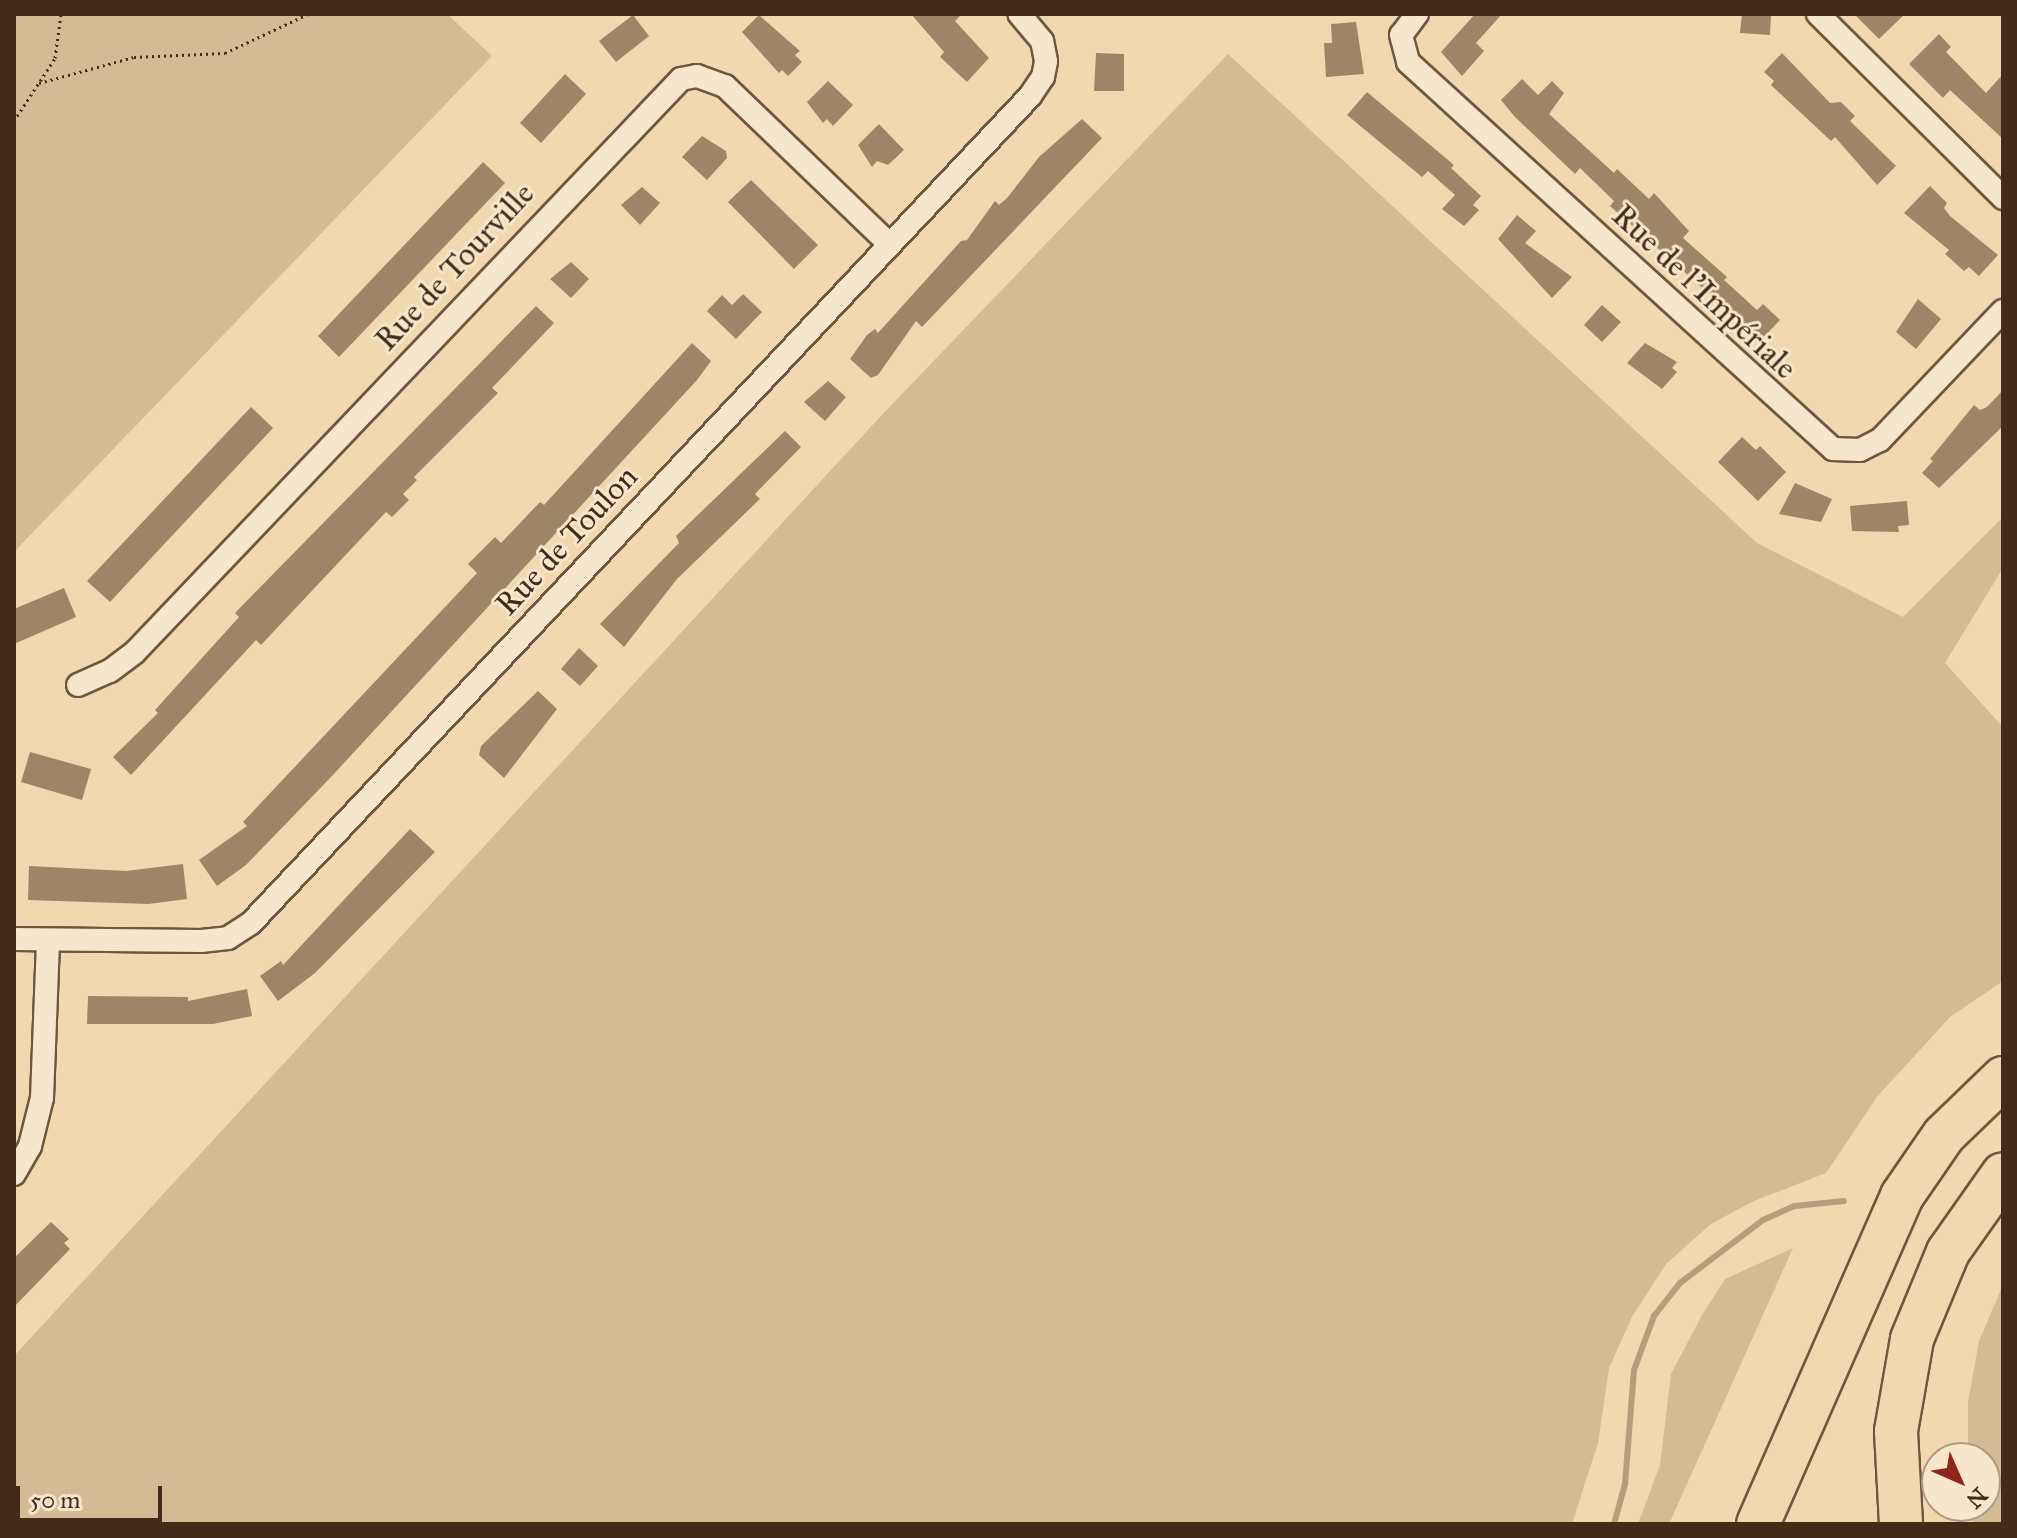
<!DOCTYPE html>
<html>
<head>
<meta charset="utf-8">
<style>
  body { margin:0 }
  #map { position:relative; width:2017px; height:1538px; overflow:hidden; background:#f2d8b0; font-family:"IM FELL Great Primer",serif }
  div>[style] { position:absolute }
  .green>* { inset:0; background:#d4bb96 }
  .stream>* { height:6px; margin:-3px; padding:0 3px; transform-origin:3px; border-radius:3px; background:#b69d7c }
  .building>* { inset:0; background:#9e8567 }
  .path>* { height:3px; margin-top:-1.5px; transform-origin:0; background:repeating-linear-gradient(90deg,#432b18 0 2px,transparent 0 6px) }
  .roads { filter:drop-shadow(2px 0 #6f563e) drop-shadow(-2px 0 #6f563e) drop-shadow(0 2px #6f563e) drop-shadow(0 -2px #6f563e) }
  .minor>* { height:22px; margin:-11px; padding:0 11px; transform-origin:11px; border-radius:11px; background:#f7e6cc }
  .motorway>* { height:42px; margin:-21px; padding:0 21px; transform-origin:21px; border-radius:21px; background:#f2d8b0 }
  span { translate:-50% -50%; white-space:nowrap; text-align:center; line-height:1.15; -webkit-text-stroke:6px #f7e6cc; paint-order:stroke }
  .street-label { font-size:32px; color:#432b18 }
  .frame { position:absolute; inset:0; border:16px solid #432b18; pointer-events:none }
  .north { position:absolute; left:1921px; top:1442px; width:80px; height:80px; box-sizing:border-box; background:#f7e6cc; border:2px solid #af9b84; border-radius:50%; rotate:135deg; font-size:22px; font-weight:700; line-height:32px; text-align:center; color:#432b18 }
  .north::after { content:''; display:block; margin:auto; width:28px; height:36px; background:#8f2418; clip-path:polygon(50% 0,100% 100%,50% 72%,0 100%) }
  .scale { position:absolute; left:16px; top:1486px; width:146px; height:36px; box-sizing:border-box; border:4px solid #432b18; border-top:0; padding-left:10px; font-size:24px; line-height:28px; white-space:nowrap; color:#432b18; -webkit-text-stroke:6px #f7e6cc; paint-order:stroke }
</style>
</head>
<body>
<div id="map">
  <div class="green">
    <div style="clip-path:polygon(14px 14px,447px 14px,492px 56px,14px 552px)"></div>
    <div style="clip-path:polygon(1228px 54px,1757px 543px,1903px 617px,2003px 517px,2003px 568px,1945px 663px,2003px 727px,2003px 981px,1950px 1017px,1877px 1097px,1826px 1173px,1754px 1201px,1711px 1224px,1666px 1264px,1632px 1317px,1609px 1368px,1598px 1443px,1572px 1524px,14px 1524px,14px 1356px,879px 418px)"></div>
    <div style="clip-path:polygon(1793px 1248px,1669px 1524px,1638px 1524px,1660px 1465px,1671px 1374px,1702px 1315px,1725px 1279px)"></div>
    <div style="clip-path:polygon(2003px 1285px,2003px 1524px,1973px 1524px,1969px 1506px,1985px 1506px,1985px 1458px,1968px 1458px,1968px 1402px,1979px 1341px)"></div>
  </div>
  <div class="stream">
    <div style="left:1614px;top:1524px;width:41px;rotate:-74.6deg"></div>
    <div style="left:1625px;top:1484px;width:114px;rotate:-85.5deg"></div>
    <div style="left:1634px;top:1370px;width:58px;rotate:-69.7deg"></div>
    <div style="left:1654px;top:1316px;width:42px;rotate:-51.8deg"></div>
    <div style="left:1680px;top:1283px;width:104px;rotate:-37.2deg"></div>
    <div style="left:1763px;top:1220px;width:35px;rotate:-24deg"></div>
    <div style="left:1795px;top:1206px;width:49px;rotate:-5.8deg"></div>
  </div>
  <div class="building">
    <div style="clip-path:polygon(911px 14px,962px 14px,955px 21px,989px 58px,967px 82px,940px 57px,944px 52px)"></div>
    <div style="clip-path:polygon(1475px 14px,1502px 14px,1476px 43px,1484px 51px,1462px 76px,1441px 52px)"></div>
    <div style="clip-path:polygon(1742px 14px,1771px 14px,1770px 35px,1740px 33px)"></div>
    <div style="clip-path:polygon(1854px 14px,1905px 14px,1879px 39px)"></div>
    <div style="clip-path:polygon(633px 15px,649px 36px,616px 62px,599px 41px)"></div>
    <div style="clip-path:polygon(759px 15px,800px 51px,795px 55px,802px 62px,788px 76px,782px 70px,779px 73px,742px 32px)"></div>
    <div style="clip-path:polygon(1356px 22px,1364px 74px,1326px 77px,1324px 43px,1332px 43px,1331px 24px)"></div>
    <div style="clip-path:polygon(1939px 34px,1951px 47px,1946px 52px,1986px 93px,2003px 74px,2003px 139px,1950px 90px,1943px 98px,1909px 64px)"></div>
    <div style="clip-path:polygon(1096px 53px,1124px 54px,1124px 91px,1094px 91px)"></div>
    <div style="clip-path:polygon(1782px 53px,1830px 103px,1841px 102px,1855px 116px,1850px 121px,1896px 166px,1877px 185px,1835px 137px,1831px 141px,1771px 85px,1774px 81px,1764px 72px)"></div>
    <div style="clip-path:polygon(565px 74px,586px 94px,541px 143px,520px 123px)"></div>
    <div style="clip-path:polygon(1522px 79px,1538px 95px,1552px 81px,1564px 93px,1549px 114px,1614px 173px,1617px 169px,1649px 199px,1654px 193px,1689px 231px,1683px 238px,1727px 277px,1724px 280px,1757px 310px,1763px 304px,1780px 320px,1761px 340px,1610px 206px,1614px 201px,1580px 168px,1575px 174px,1515px 117px,1501px 100px)"></div>
    <div style="clip-path:polygon(828px 81px,853px 105px,833px 126px,827px 119px,823px 123px,807px 102px)"></div>
    <div style="clip-path:polygon(1367px 92px,1454px 165px,1451px 168px,1481px 196px,1473px 205px,1479px 210px,1464px 226px,1442px 209px,1455px 195px,1428px 171px,1422px 177px,1347px 115px)"></div>
    <div style="clip-path:polygon(1082px 119px,1102px 138px,922px 327px,916px 321px,878px 375px,871px 378px,850px 359px,867px 335px,875px 329px,878px 333px,961px 241px,967px 240px,995px 201px,999px 205px,1007px 198px,1039px 157px)"></div>
    <div style="clip-path:polygon(879px 124px,904px 150px,888px 165px,877px 161px,872px 167px,858px 145px)"></div>
    <div style="clip-path:polygon(702px 136px,726px 151px,727px 158px,707px 180px,682px 157px)"></div>
    <div style="clip-path:polygon(483px 162px,505px 183px,339px 357px,318px 336px)"></div>
    <div style="clip-path:polygon(751px 180px,818px 245px,794px 269px,728px 202px)"></div>
    <div style="clip-path:polygon(1930px 186px,1947px 203px,1944px 208px,1950px 216px,1998px 255px,1979px 276px,1969px 267px,1964px 271px,1945px 254px,1949px 250px,1904px 213px)"></div>
    <div style="clip-path:polygon(642px 187px,660px 203px,640px 225px,621px 205px)"></div>
    <div style="clip-path:polygon(1517px 215px,1536px 231px,1525px 243px,1572px 277px,1552px 298px,1498px 239px)"></div>
    <div style="clip-path:polygon(571px 262px,589px 279px,571px 298px,550px 279px)"></div>
    <div style="clip-path:polygon(743px 294px,762px 312px,736px 339px,707px 311px,722px 295px,732px 305px)"></div>
    <div style="clip-path:polygon(1918px 299px,1941px 319px,1916px 349px,1896px 332px)"></div>
    <div style="clip-path:polygon(1602px 305px,1621px 322px,1602px 342px,1584px 325px)"></div>
    <div style="clip-path:polygon(536px 306px,554px 323px,492px 388px,498px 393px,414px 477px,417px 480px,403px 494px,409px 500px,392px 517px,386px 512px,261px 645px,256px 640px,131px 775px,113px 757px,158px 713px,155px 710px,239px 617px,235px 613px)"></div>
    <div style="clip-path:polygon(692px 343px,711px 361px,697px 380px,332px 776px,246px 865px,217px 886px,199px 860px,247px 826px,243px 822px,477px 573px,468px 564px,495px 537px,501px 543px,540px 502px,544px 505px)"></div>
    <div style="clip-path:polygon(1645px 343px,1677px 362px,1672px 368px,1677px 372px,1662px 389px,1627px 363px)"></div>
    <div style="clip-path:polygon(828px 381px,846px 397px,825px 421px,804px 402px)"></div>
    <div style="clip-path:polygon(2003px 390px,2003px 426px,1939px 488px,1922px 473px,1933px 461px,1930px 459px,1974px 405px,1980px 410px,1987px 407px)"></div>
    <div style="clip-path:polygon(251px 407px,273px 428px,110px 602px,87px 581px)"></div>
    <div style="clip-path:polygon(785px 431px,801px 447px,755px 494px,760px 499px,677px 579px,624px 647px,600px 624px,679px 543px,676px 536px)"></div>
    <div style="clip-path:polygon(1742px 437px,1756px 450px,1760px 446px,1786px 472px,1758px 501px,1718px 462px)"></div>
    <div style="clip-path:polygon(1795px 483px,1832px 499px,1821px 522px,1779px 514px)"></div>
    <div style="clip-path:polygon(1907px 501px,1909px 525px,1898px 526px,1899px 532px,1852px 531px,1850px 506px)"></div>
    <div style="clip-path:polygon(64px 588px,76px 617px,14px 644px,14px 609px)"></div>
    <div style="clip-path:polygon(579px 648px,598px 666px,580px 686px,561px 669px)"></div>
    <div style="clip-path:polygon(538px 691px,557px 709px,504px 778px,479px 755px,481px 746px)"></div>
    <div style="clip-path:polygon(30px 752px,91px 769px,82px 800px,21px 782px)"></div>
    <div style="clip-path:polygon(410px 829px,435px 852px,315px 973px,278px 1001px,260px 976px,281px 961px,283px 965px)"></div>
    <div style="clip-path:polygon(183px 864px,187px 899px,148px 904px,28px 900px,29px 866px,126px 871px)"></div>
    <div style="clip-path:polygon(247px 989px,252px 1016px,213px 1024px,87px 1024px,88px 996px,188px 997px,188px 1001px)"></div>
    <div style="clip-path:polygon(51px 1222px,69px 1239px,64px 1243px,70px 1249px,14px 1307px,14px 1258px)"></div>
  </div>
  <div class="path">
    <div style="left:39px;top:83px;width:98px;rotate:-15.3deg"></div>
    <div style="left:134px;top:57px;width:91px;rotate:-2.5deg"></div>
    <div style="left:225px;top:53px;width:92px;rotate:-25.2deg"></div>
    <div style="left:14px;top:121px;width:75px;rotate:-56.9deg"></div>
    <div style="left:55px;top:58px;width:44px;rotate:-82.2deg"></div>
  </div>
  <div class="roads">
    <div class="minor">
      <div style="left:1417px;top:14px;width:26px;rotate:127deg"></div>
      <div style="left:1401px;top:35px;width:28px;rotate:75deg"></div>
      <div style="left:1408px;top:62px;width:575px;rotate:42.32deg"></div>
      <div style="left:1833px;top:449px;width:27px;rotate:2deg"></div>
      <div style="left:1860px;top:450px;width:22px;rotate:-27deg"></div>
      <div style="left:1880px;top:440px;width:178px;rotate:-46.4deg"></div>
      <div style="left:1818px;top:14px;width:261px;rotate:44.8deg"></div>
      <div style="left:78px;top:685px;width:35px;rotate:-24deg"></div>
      <div style="left:110px;top:671px;width:31px;rotate:-37deg"></div>
      <div style="left:135px;top:652px;width:791px;rotate:-46.38deg"></div>
      <div style="left:681px;top:79px;width:16px;rotate:-11deg"></div>
      <div style="left:697px;top:76px;width:30px;rotate:20deg"></div>
      <div style="left:725px;top:86px;width:228px;rotate:43.9deg"></div>
      <div style="left:14px;top:939px;width:187px;rotate:0.6deg"></div>
      <div style="left:201px;top:941px;width:27px;rotate:-6deg"></div>
      <div style="left:228px;top:938px;width:27px;rotate:-33deg"></div>
      <div style="left:251px;top:923px;width:1136px;rotate:-46.71deg"></div>
      <div style="left:1030px;top:96px;width:23px;rotate:-56deg"></div>
      <div style="left:1043px;top:77px;width:16px;rotate:-79deg"></div>
      <div style="left:1046px;top:61px;width:20px;rotate:-101deg"></div>
      <div style="left:1042px;top:41px;width:35px;rotate:-130deg"></div>
      <div style="left:14px;top:1174px;width:32px;rotate:-60deg"></div>
      <div style="left:30px;top:1146px;width:49px;rotate:-76deg"></div>
      <div style="left:42px;top:1098px;width:158px;rotate:-87.8deg"></div>
    </div>
    <div class="motorway">
      <div style="left:1758px;top:1524px;width:358px;rotate:-66.3deg"></div>
      <div style="left:1902px;top:1196px;width:74px;rotate:-55.5deg"></div>
      <div style="left:1944px;top:1135px;width:82px;rotate:-44deg"></div>
      <div style="left:1901px;top:1524px;width:93px;rotate:-93.1deg"></div>
      <div style="left:1896px;top:1431px;width:93px;rotate:-80.1deg"></div>
      <div style="left:1912px;top:1339px;width:94px;rotate:-67.5deg"></div>
      <div style="left:1948px;top:1252px;width:95px;rotate:-54.8deg"></div>
    </div>
  </div>
  <div class="street-label">
    <span style="left:455px;top:267px;rotate:-47deg">Rue de Tourville</span>
    <span style="left:1704px;top:292px;rotate:43deg">Rue de l'Impériale</span>
    <span style="left:567px;top:541px;rotate:-47deg">Rue de Toulon</span>
  </div>
  <div class="frame"></div>
  <div class="north">N</div>
  <div class="scale">50 m</div>
</div>
</body>
</html>
